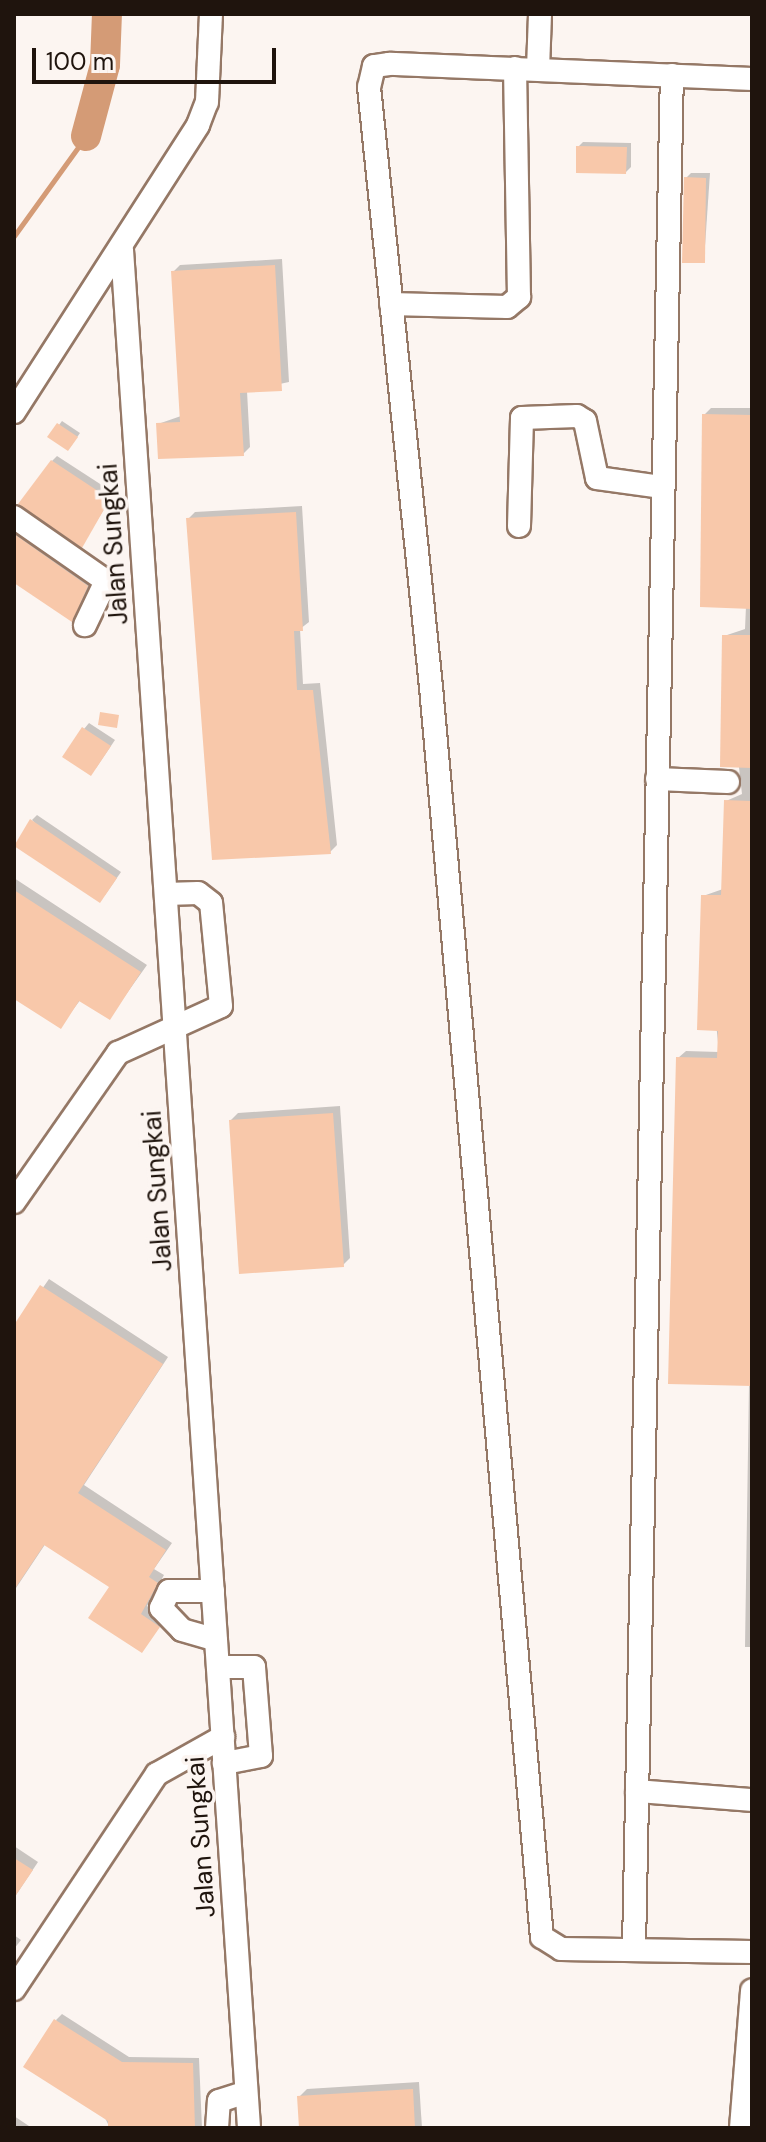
<!DOCTYPE html>
<html>
<head>
<meta charset="utf-8">
<style>
  body { margin:0 }
  #map { position:relative; width:766px; height:2142px; overflow:hidden; background:#fcf5f1; font-family:"DM Sans",sans-serif }
  div>[style] { position:absolute }
  .shadow>* { inset:0; background:#0003 }
  .stream>* { height:5px; margin:-2.5px; padding:0 2.5px; transform-origin:2.5px; border-radius:2.5px; background:#d49b76 }
  .river>* { height:30px; margin:-15px; padding:0 15px; transform-origin:15px; border-radius:15px; background:#d49b76 }
  .building>* { inset:0; background:#f8c8aa }
  .roads { filter:drop-shadow(2px 0 #957866) drop-shadow(-2px 0 #957866) drop-shadow(0 2px #957866) drop-shadow(0 -2px #957866) }
  .minor>* { height:22px; margin:-11px; padding:0 11px; transform-origin:11px; border-radius:11px; background:#fff }
  span { translate:-50% -50%; white-space:nowrap; text-align:center; line-height:1.15; -webkit-text-stroke:7px #fcf5f1; paint-order:stroke }
  .street-label { font-size:26px; color:#1f140d }
  .frame { position:absolute; inset:0; border:16px solid #1f140d; pointer-events:none }
  .scale { position:absolute; left:32px; top:48px; width:244px; height:36px; box-sizing:border-box; border:4px solid #1f140d; border-top:0; padding-left:10px; font-size:24px; line-height:28px; white-space:nowrap; color:#1f140d; -webkit-text-stroke:6px #fcf5f1; paint-order:stroke }
</style>
</head>
<body>
<div id="map">
  <div class="shadow">
    <div style="clip-path:polygon(583px 142px,631px 143px,631px 167px,626px 172px,578px 147px)"></div>
    <div style="clip-path:polygon(691px 173px,710px 173px,704px 261px,686px 178px)"></div>
    <div style="clip-path:polygon(282px 259px,289px 382px,247px 391px,250px 447px,243px 454px,158px 424px,181px 416px,173px 272px,180px 265px)"></div>
    <div style="clip-path:polygon(752px 260px,752px 1647px,745px 1647px,749px 1384px,678px 1058px,686px 1051px,719px 1052px,703px 896px,723px 889px,726px 801px,742px 794px,724px 636px,745px 629px,746px 606px,704px 415px,711px 408px,750px 408px)"></div>
    <div style="clip-path:polygon(62px 421px,80px 433px,71px 446px,50px 437px)"></div>
    <div style="clip-path:polygon(57px 456px,114px 493px,82px 545px,52px 461px)"></div>
    <div style="clip-path:polygon(302px 506px,309px 622px,300px 629px,303px 684px,320px 683px,337px 845px,330px 852px,188px 519px,195px 512px)"></div>
    <div style="clip-path:polygon(14px 521px,94px 578px,72px 619px,14px 581px)"></div>
    <div style="clip-path:polygon(89px 723px,115px 740px,96px 768px,84px 729px)"></div>
    <div style="clip-path:polygon(37px 815px,121px 872px,105px 895px,32px 820px)"></div>
    <div style="clip-path:polygon(14px 878px,147px 965px,110px 1017px,81px 999px,60px 1027px,14px 996px)"></div>
    <div style="clip-path:polygon(340px 1106px,350px 1258px,343px 1265px,231px 1120px,238px 1113px)"></div>
    <div style="clip-path:polygon(49px 1279px,168px 1357px,84px 1485px,172px 1543px,154px 1569px,164px 1575px,147px 1606px,165px 1619px,142px 1651px,111px 1586px,46px 1543px,14px 1591px,14px 1329px)"></div>
    <div style="clip-path:polygon(14px 1846px,38px 1862px,14px 1898px)"></div>
    <div style="clip-path:polygon(14px 1935px,21px 1940px,14px 1949px)"></div>
    <div style="clip-path:polygon(62px 2014px,129px 2057px,199px 2058px,202px 2128px,110px 2128px,56px 2020px)"></div>
    <div style="clip-path:polygon(419px 2082px,422px 2128px,301px 2128px,299px 2097px,307px 2089px)"></div>
    <div style="clip-path:polygon(14px 2116px,32px 2128px,14px 2128px)"></div>
  </div>
  <div class="stream">
    <div style="left:14px;top:236px;width:123px;rotate:-54.2deg"></div>
  </div>
  <div class="river">
    <div style="left:86px;top:136px;width:73px;rotate:-75deg"></div>
    <div style="left:105px;top:65px;width:51px;rotate:-87.8deg"></div>
  </div>
  <div class="building">
    <div style="clip-path:polygon(576px 146px,627px 147px,626px 174px,576px 173px)"></div>
    <div style="clip-path:polygon(684px 177px,706px 178px,705px 263px,682px 263px)"></div>
    <div style="clip-path:polygon(275px 265px,282px 391px,240px 393px,244px 456px,158px 459px,156px 423px,180px 422px,171px 271px)"></div>
    <div style="clip-path:polygon(702px 414px,752px 415px,752px 609px,700px 607px)"></div>
    <div style="clip-path:polygon(57px 423px,78px 437px,68px 451px,47px 437px)"></div>
    <div style="clip-path:polygon(51px 460px,110px 499px,82px 548px,18px 504px)"></div>
    <div style="clip-path:polygon(296px 512px,303px 631px,294px 631px,297px 690px,313px 690px,331px 854px,212px 860px,186px 518px)"></div>
    <div style="clip-path:polygon(14px 534px,88px 586px,72px 622px,14px 583px)"></div>
    <div style="clip-path:polygon(722px 635px,752px 635px,752px 768px,720px 767px)"></div>
    <div style="clip-path:polygon(100px 712px,119px 715px,117px 728px,98px 725px)"></div>
    <div style="clip-path:polygon(82px 727px,111px 746px,91px 776px,62px 757px)"></div>
    <div style="clip-path:polygon(724px 800px,752px 801px,752px 1386px,668px 1384px,676px 1057px,717px 1058px,718px 1031px,697px 1030px,701px 895px,721px 895px)"></div>
    <div style="clip-path:polygon(30px 819px,117px 878px,100px 903px,14px 846px)"></div>
    <div style="clip-path:polygon(14px 890px,141px 972px,110px 1020px,79px 1001px,61px 1029px,14px 999px)"></div>
    <div style="clip-path:polygon(333px 1113px,344px 1267px,239px 1274px,229px 1120px)"></div>
    <div style="clip-path:polygon(40px 1285px,163px 1364px,78px 1493px,166px 1550px,149px 1577px,158px 1583px,141px 1614px,160px 1627px,142px 1653px,88px 1618px,109px 1587px,44px 1545px,14px 1590px,14px 1325px)"></div>
    <div style="clip-path:polygon(14px 1858px,33px 1870px,14px 1898px)"></div>
    <div style="clip-path:polygon(54px 2019px,122px 2062px,193px 2063px,195px 2128px,108px 2128px,108px 2121px,23px 2067px)"></div>
    <div style="clip-path:polygon(413px 2089px,415px 2128px,299px 2128px,297px 2096px)"></div>
  </div>
  <div class="roads">
    <div class="minor">
      <div style="left:538px;top:69px;width:55px;rotate:-87.9deg"></div>
      <div style="left:752px;top:79px;width:363px;rotate:-177.6deg"></div>
      <div style="left:389px;top:64px;width:15px;rotate:172deg"></div>
      <div style="left:374px;top:66px;width:22px;rotate:103deg"></div>
      <div style="left:369px;top:87px;width:603px;rotate:84.1deg"></div>
      <div style="left:431px;top:687px;width:1255px;rotate:84.93deg"></div>
      <div style="left:542px;top:1937px;width:22px;rotate:32deg"></div>
      <div style="left:561px;top:1949px;width:191px;rotate:0.9deg"></div>
      <div style="left:122px;top:250px;width:1882px;rotate:86.13deg"></div>
      <div style="left:391px;top:304px;width:116px;rotate:1.5deg"></div>
      <div style="left:507px;top:307px;width:16px;rotate:-40deg"></div>
      <div style="left:519px;top:297px;width:229px;rotate:-91deg"></div>
      <div style="left:14px;top:412px;width:341px;rotate:-57.3deg"></div>
      <div style="left:198px;top:125px;width:25px;rotate:-69deg"></div>
      <div style="left:207px;top:102px;width:88px;rotate:-87.4deg"></div>
      <div style="left:14px;top:517px;width:112px;rotate:34.8deg"></div>
      <div style="left:106px;top:581px;width:49px;rotate:115.5deg"></div>
      <div style="left:519px;top:526px;width:108px;rotate:-88.4deg"></div>
      <div style="left:522px;top:418px;width:55px;rotate:-2.1deg"></div>
      <div style="left:577px;top:416px;width:9px;rotate:32deg"></div>
      <div style="left:585px;top:421px;width:58px;rotate:78.1deg"></div>
      <div style="left:597px;top:478px;width:66px;rotate:7.9deg"></div>
      <div style="left:657px;top:779px;width:71px;rotate:2.4deg"></div>
      <div style="left:14px;top:1202px;width:182px;rotate:-55.1deg"></div>
      <div style="left:118px;top:1053px;width:113px;rotate:-24.5deg"></div>
      <div style="left:221px;top:1006px;width:103px;rotate:-95.5deg"></div>
      <div style="left:211px;top:903px;width:16px;rotate:-142deg"></div>
      <div style="left:198px;top:893px;width:32px;rotate:178deg"></div>
      <div style="left:213px;top:1591px;width:44px;rotate:180deg"></div>
      <div style="left:169px;top:1591px;width:19px;rotate:115deg"></div>
      <div style="left:161px;top:1608px;width:30px;rotate:46deg"></div>
      <div style="left:182px;top:1630px;width:35px;rotate:16deg"></div>
      <div style="left:218px;top:1667px;width:36px"></div>
      <div style="left:254px;top:1667px;width:89px;rotate:85.5deg"></div>
      <div style="left:261px;top:1756px;width:38px;rotate:169deg"></div>
      <div style="left:637px;top:1791px;width:115px;rotate:4.5deg"></div>
      <div style="left:634px;top:1947px;width:1872px;rotate:-88.84deg"></div>
      <div style="left:14px;top:1989px;width:258px;rotate:-56.4deg"></div>
      <div style="left:157px;top:1774px;width:76px;rotate:-29.3deg"></div>
      <div style="left:217px;top:2128px;width:27px;rotate:-86deg"></div>
      <div style="left:219px;top:2101px;width:28px;rotate:-18deg"></div>
      <div style="left:741px;top:2128px;width:138px;rotate:-85.4deg"></div>
    </div>
  </div>
  <div class="street-label">
    <span style="left:114px;top:544px;rotate:-94deg">Jalan Sungkai</span>
    <span style="left:158px;top:1191px;rotate:-94deg">Jalan Sungkai</span>
    <span style="left:201px;top:1837px;rotate:-94deg">Jalan Sungkai</span>
  </div>
  <div class="frame"></div>
  <div class="scale">100 m</div>
</div>
</body>
</html>
